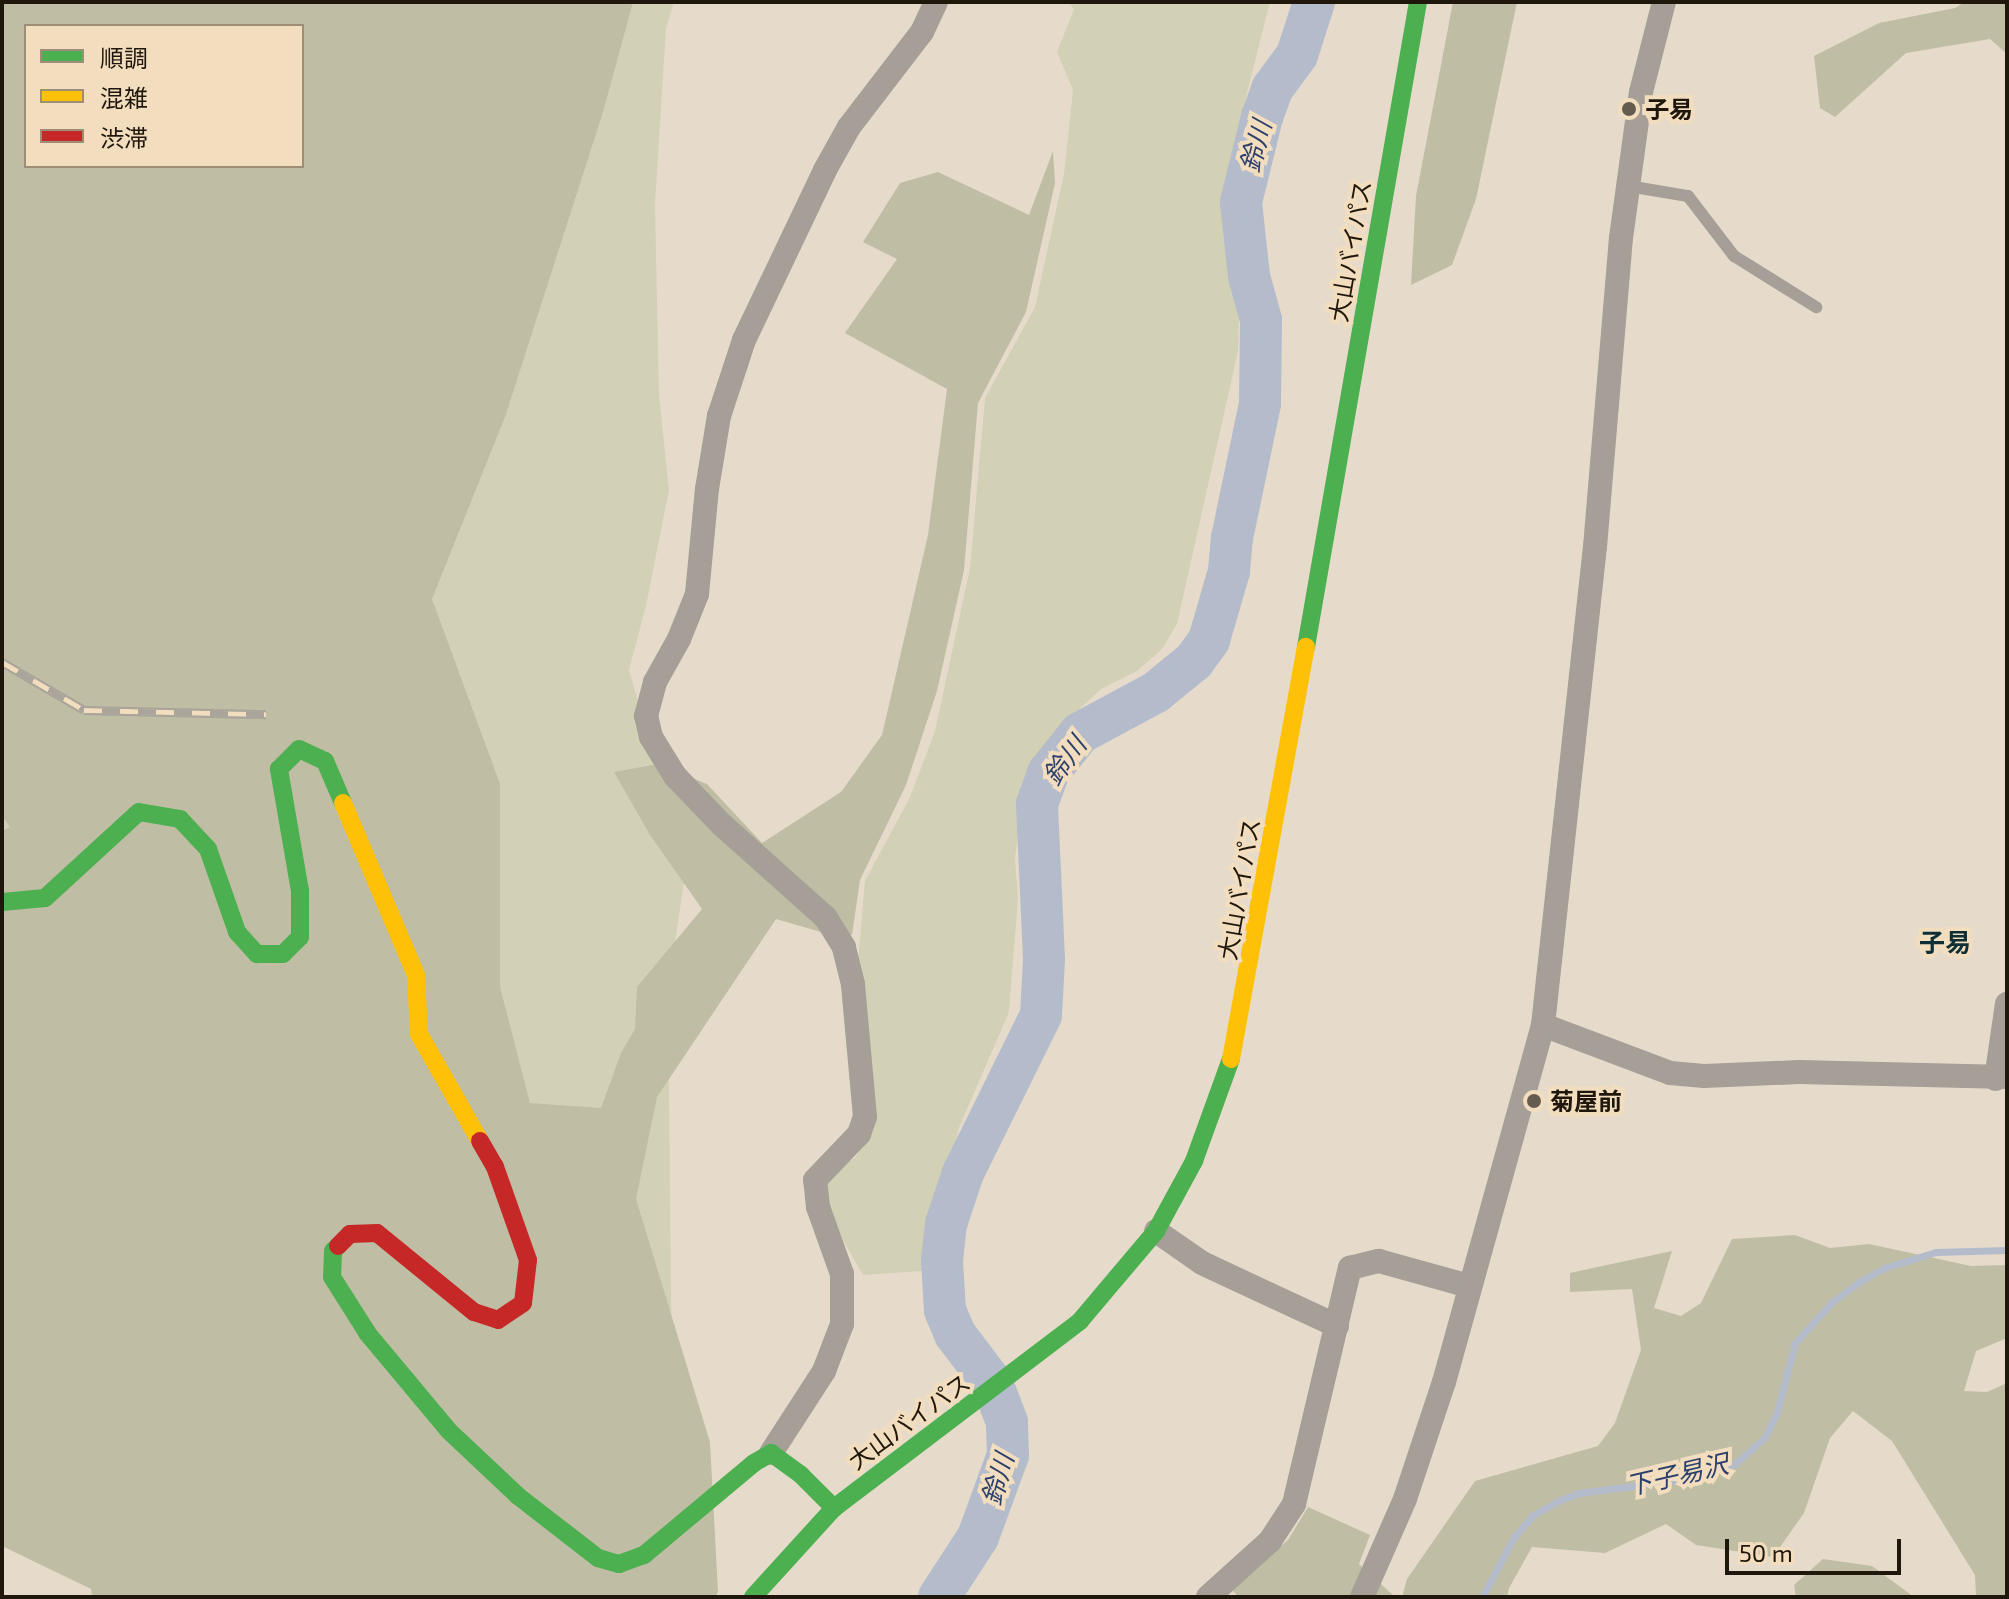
<!DOCTYPE html>
<html>
<head>
<meta charset="utf-8">
<style>
  body { margin:0 }
  #map { position:relative; width:2009px; height:1599px; overflow:hidden; background:#e6dbcb; font-family:"Exo 2","Noto Sans JP",sans-serif }
  div>[style] { position:absolute }
  .green>* { inset:0; background:#d2d1b6 }
  .forest>* { inset:0; background:#bfbda3 }
  .stream>* { height:7px; margin:-3.5px; padding:0 3.5px; transform-origin:3.5px; border-radius:3.5px; background:#b4bccc }
  .river>* { height:42px; margin:-21px; padding:0 21px; transform-origin:21px; border-radius:21px; background:#b4bccc }
  .lane>* { height:12px; margin:-6px; padding:0 6px; transform-origin:6px; border-radius:6px; background:#a59f97 }
  .street>* { height:24px; margin:-12px; padding:0 12px; transform-origin:12px; border-radius:12px; background:#a59f97 }
  .fast>* { height:18px; margin:-9px; padding:0 9px; transform-origin:9px; border-radius:9px; background:#4caf50 }
  .slow>* { height:18px; margin:-9px; padding:0 9px; transform-origin:9px; border-radius:9px; background:#ffc107 }
  .jam>* { height:18px; margin:-9px; padding:0 9px; transform-origin:9px; border-radius:9px; background:#c62828 }
  .rail>* { height:9px; margin-top:-4.5px; transform-origin:0; background:repeating-linear-gradient(90deg,#f2debf 0 18px,#aaa49b 0 36px); box-sizing:border-box; border-block:2px solid #aaa49b }
  .dots>* { width:22px; height:22px; translate:-50% -50%; box-sizing:border-box; border:4px solid #f2debf; border-radius:50% }
  span { translate:-50% -50%; white-space:nowrap; text-align:center; line-height:1.15; -webkit-text-stroke:8px #f2debf; paint-order:stroke }
  .poi-label { font-size:24px; color:#1f170c; font-weight:700 }
  .left { translate:0 -50%; text-align:left }
  .street-label { font-size:24px; color:#1f170c }
  .water-label { font-size:26px; color:#2c406b; font-style:italic }
  .neighbourhood-label { font-size:26px; color:#0e2f36; font-weight:700 }
  .frame { position:absolute; inset:0; border:4px solid #1f170c; pointer-events:none }
  .legend { position:absolute; left:24px; top:24px; width:280px; height:144px; box-sizing:border-box; background:#f2debf; border:2px solid #9e8e77; margin:0; padding:10px 14px; list-style:none; font-size:24px; color:#1f170c }
  .legend li { display:flex; align-items:center; gap:16px; height:40px }
  .legend b { width:40px; border:2px solid #9e8e77 }
  .scale { position:absolute; left:1725px; top:1539px; width:176px; height:36px; box-sizing:border-box; border:4px solid #1f170c; border-top:0; padding-left:10px; font-size:24px; line-height:28px; white-space:nowrap; color:#1f170c; -webkit-text-stroke:6px #f2debf; paint-order:stroke }
</style>
</head>
<body>
<div id="map">
  <div class="green">
    <div style="clip-path:polygon(575px 2px,674px 2px,666px 29px,655px 204px,659px 395px,669px 490px,646px 606px,629px 670px,686px 869px,668px 988px,674px 1588px,2px 1269px,2px 614px)"></div>
    <div style="clip-path:polygon(1068px 2px,1270px 2px,1246px 97px,1228px 212px,1240px 285px,1238px 351px,1177px 624px,1162px 649px,1137px 671px,1101px 689px,1070px 718px,1046px 749px,1030px 783px,1020px 815px,1015px 859px,1018px 898px,1009px 1012px,958px 1130px,936px 1270px,863px 1275px,830px 1217px,824px 1192px,830px 1171px,855px 1158px,869px 1136px,858px 961px,865px 881px,910px 797px,935px 731px,970px 568px,985px 398px,1035px 307px,1064px 174px,1073px 90px,1057px 52px,1074px 9px)"></div>
  </div>
  <div class="forest">
    <div style="clip-path:polygon(evenodd,2px 2px,633px 2px,603px 112px,505px 417px,432px 599px,500px 784px,500px 987px,530px 1103px,601px 1108px,621px 1053px,635px 1029px,637px 987px,702px 909px,650px 835px,614px 772px,658px 764px,707px 784px,762px 843px,841px 792px,882px 735px,928px 535px,947px 389px,845px 333px,897px 259px,863px 242px,900px 183px,938px 172px,1029px 215px,1053px 151px,1055px 183px,1026px 312px,978px 403px,964px 570px,937px 691px,906px 785px,860px 880px,852px 935px,821px 932px,776px 919px,657px 1097px,636px 1199px,710px 1442px,718px 1592px,715px 1597px,92px 1597px,91px 1589px,2px 1546px,2px 831px,10px 827px,2px 816px,2px 2px,26px 26px,302px 26px,302px 166px,26px 166px,26px 26px)"></div>
    <div style="clip-path:polygon(1453px 2px,1517px 2px,1476px 199px,1452px 265px,1411px 285px,1416px 196px)"></div>
    <div style="clip-path:polygon(1965px 2px,2007px 2px,2007px 54px,1990px 39px,1906px 53px,1835px 117px,1820px 108px,1814px 56px,1879px 23px,1955px 8px)"></div>
    <div style="clip-path:polygon(1795px 1235px,1830px 1248px,1869px 1244px,1971px 1266px,2007px 1265px,2007px 1338px,1976px 1351px,1964px 1391px,1987px 1392px,2007px 1383px,2007px 1597px,1976px 1597px,1975px 1575px,1892px 1441px,1853px 1411px,1830px 1438px,1804px 1513px,1773px 1557px,1696px 1545px,1666px 1524px,1605px 1553px,1532px 1547px,1509px 1588px,1507px 1597px,1402px 1597px,1407px 1579px,1475px 1481px,1598px 1446px,1615px 1423px,1641px 1350px,1632px 1289px,1570px 1292px,1570px 1273px,1672px 1251px,1654px 1308px,1681px 1316px,1701px 1303px,1732px 1239px)"></div>
    <div style="clip-path:polygon(1308px 1507px,1370px 1535px,1359px 1564px,1395px 1597px,1239px 1597px,1232px 1590px,1288px 1540px)"></div>
    <div style="clip-path:polygon(1823px 1559px,1872px 1566px,1914px 1597px,1796px 1597px,1794px 1585px)"></div>
  </div>
  <div class="stream">
    <div style="left:1482px;top:1597px;width:68px;rotate:-61.9deg"></div>
    <div style="left:1514px;top:1537px;width:29px;rotate:-49deg"></div>
    <div style="left:1533px;top:1515px;width:29px;rotate:-29deg"></div>
    <div style="left:1558px;top:1501px;width:22px;rotate:-21deg"></div>
    <div style="left:1579px;top:1493px;width:100px;rotate:-7.5deg"></div>
    <div style="left:1678px;top:1480px;width:59px;rotate:-15.7deg"></div>
    <div style="left:1735px;top:1464px;width:40px;rotate:-42deg"></div>
    <div style="left:1765px;top:1437px;width:28px;rotate:-64deg"></div>
    <div style="left:1777px;top:1412px;width:71px;rotate:-75.4deg"></div>
    <div style="left:1795px;top:1343px;width:54px;rotate:-48deg"></div>
    <div style="left:1831px;top:1303px;width:35px;rotate:-37deg"></div>
    <div style="left:1859px;top:1282px;width:29px;rotate:-29deg"></div>
    <div style="left:1884px;top:1268px;width:54px;rotate:-17.1deg"></div>
    <div style="left:1936px;top:1252px;width:71px;rotate:-1.6deg"></div>
  </div>
  <div class="river">
    <div style="left:939px;top:1597px;width:72px;rotate:-57deg"></div>
    <div style="left:978px;top:1537px;width:87px;rotate:-69.9deg"></div>
    <div style="left:1008px;top:1455px;width:33px;rotate:-92deg"></div>
    <div style="left:1007px;top:1422px;width:42px;rotate:-111deg"></div>
    <div style="left:992px;top:1383px;width:61px;rotate:-127.1deg"></div>
    <div style="left:955px;top:1334px;width:26px;rotate:-113deg"></div>
    <div style="left:945px;top:1310px;width:49px;rotate:-93.5deg"></div>
    <div style="left:942px;top:1261px;width:37px;rotate:-84deg"></div>
    <div style="left:946px;top:1224px;width:54px;rotate:-71.6deg"></div>
    <div style="left:963px;top:1173px;width:176px;rotate:-63.7deg"></div>
    <div style="left:1041px;top:1015px;width:56px;rotate:-86.9deg"></div>
    <div style="left:1044px;top:959px;width:155px;rotate:-92.6deg"></div>
    <div style="left:1037px;top:804px;width:33px;rotate:-70deg"></div>
    <div style="left:1048px;top:773px;width:51px;rotate:-51.3deg"></div>
    <div style="left:1080px;top:733px;width:86px;rotate:-28.3deg"></div>
    <div style="left:1156px;top:692px;width:49px;rotate:-39.2deg"></div>
    <div style="left:1194px;top:661px;width:26px;rotate:-54deg"></div>
    <div style="left:1209px;top:640px;width:72px;rotate:-73.8deg"></div>
    <div style="left:1229px;top:571px;width:33px;rotate:-85deg"></div>
    <div style="left:1232px;top:538px;width:137px;rotate:-78.2deg"></div>
    <div style="left:1260px;top:404px;width:84px;rotate:-89.3deg"></div>
    <div style="left:1261px;top:320px;width:46px;rotate:-105.3deg"></div>
    <div style="left:1249px;top:276px;width:74px;rotate:-96.2deg"></div>
    <div style="left:1241px;top:202px;width:88px;rotate:-76.1deg"></div>
    <div style="left:1262px;top:117px;width:30px;rotate:-70deg"></div>
    <div style="left:1272px;top:89px;width:42px;rotate:-53.7deg"></div>
    <div style="left:1297px;top:55px;width:56px;rotate:-72.2deg"></div>
  </div>
  <div class="lane">
    <div style="left:1628px;top:186px;width:61px;rotate:9.5deg"></div>
    <div style="left:1688px;top:196px;width:76px;rotate:52.5deg"></div>
    <div style="left:1734px;top:256px;width:97px;rotate:31.9deg"></div>
  </div>
  <div class="street">
    <div style="left:1543px;top:1025px;width:136px;rotate:20.7deg"></div>
    <div style="left:1670px;top:1073px;width:34px;rotate:5deg"></div>
    <div style="left:1704px;top:1076px;width:95px;rotate:-2.4deg"></div>
    <div style="left:1799px;top:1072px;width:208px;rotate:1.4deg"></div>
    <div style="left:1996px;top:1079px;width:76px;rotate:-81.7deg"></div>
    <div style="left:1156px;top:1231px;width:56px;rotate:34.8deg"></div>
    <div style="left:1202px;top:1263px;width:149px;rotate:25deg"></div>
    <div style="left:771px;top:1453px;width:98px;rotate:-57.1deg"></div>
    <div style="left:824px;top:1371px;width:50px;rotate:-69deg"></div>
    <div style="left:842px;top:1324px;width:50px;rotate:-90deg"></div>
    <div style="left:842px;top:1274px;width:71px;rotate:-109.7deg"></div>
    <div style="left:818px;top:1207px;width:27px;rotate:-96deg"></div>
    <div style="left:815px;top:1180px;width:64px;rotate:-46.3deg"></div>
    <div style="left:859px;top:1134px;width:18px;rotate:-71deg"></div>
    <div style="left:865px;top:1117px;width:134px;rotate:-95.2deg"></div>
    <div style="left:853px;top:984px;width:38px;rotate:-104deg"></div>
    <div style="left:844px;top:947px;width:36px;rotate:-122deg"></div>
    <div style="left:825px;top:917px;width:138px;rotate:-138.2deg"></div>
    <div style="left:722px;top:825px;width:68px;rotate:-133.8deg"></div>
    <div style="left:675px;top:776px;width:46px;rotate:-121.6deg"></div>
    <div style="left:651px;top:737px;width:22px;rotate:-103deg"></div>
    <div style="left:646px;top:716px;width:35px;rotate:-75deg"></div>
    <div style="left:655px;top:682px;width:49px;rotate:-60.8deg"></div>
    <div style="left:679px;top:639px;width:48px;rotate:-68.2deg"></div>
    <div style="left:697px;top:594px;width:105px;rotate:-84.6deg"></div>
    <div style="left:707px;top:489px;width:74px;rotate:-80.7deg"></div>
    <div style="left:719px;top:416px;width:80px;rotate:-71.8deg"></div>
    <div style="left:744px;top:340px;width:188px;rotate:-64.5deg"></div>
    <div style="left:825px;top:170px;width:49px;rotate:-60.8deg"></div>
    <div style="left:849px;top:127px;width:120px;rotate:-52.5deg"></div>
    <div style="left:922px;top:32px;width:33px;rotate:-65deg"></div>
    <div style="left:1208px;top:1597px;width:84px;rotate:-42.1deg"></div>
    <div style="left:1270px;top:1541px;width:44px;rotate:-57deg"></div>
    <div style="left:1294px;top:1504px;width:243px;rotate:-76.7deg"></div>
    <div style="left:1350px;top:1268px;width:30px;rotate:-14deg"></div>
    <div style="left:1379px;top:1261px;width:93px;rotate:15.5deg"></div>
    <div style="left:1362px;top:1597px;width:107px;rotate:-66.3deg"></div>
    <div style="left:1405px;top:1499px;width:123px;rotate:-71.6deg"></div>
    <div style="left:1444px;top:1382px;width:370px;rotate:-74.5deg"></div>
    <div style="left:1543px;top:1025px;width:481px;rotate:-83.8deg"></div>
    <div style="left:1595px;top:547px;width:310px;rotate:-85.2deg"></div>
    <div style="left:1621px;top:238px;width:147px;rotate:-82.2deg"></div>
    <div style="left:1641px;top:92px;width:93px;rotate:-75.7deg"></div>
  </div>
  <div class="fast">
    <div style="left:1306px;top:647px;width:655px;rotate:-80.15deg"></div>
    <div style="left:2px;top:902px;width:43px;rotate:-5.3deg"></div>
    <div style="left:45px;top:898px;width:127px;rotate:-42.5deg"></div>
    <div style="left:139px;top:812px;width:42px;rotate:9.7deg"></div>
    <div style="left:180px;top:819px;width:41px;rotate:47deg"></div>
    <div style="left:208px;top:849px;width:88px;rotate:70.7deg"></div>
    <div style="left:237px;top:932px;width:30px;rotate:48deg"></div>
    <div style="left:257px;top:954px;width:26px"></div>
    <div style="left:283px;top:954px;width:24px;rotate:-45deg"></div>
    <div style="left:300px;top:937px;width:46px;rotate:-90deg"></div>
    <div style="left:300px;top:891px;width:124px;rotate:-99.8deg"></div>
    <div style="left:279px;top:769px;width:28px;rotate:-45deg"></div>
    <div style="left:299px;top:749px;width:29px;rotate:25deg"></div>
    <div style="left:325px;top:761px;width:46px;rotate:66.8deg"></div>
    <div style="left:338px;top:1246px;width:7px;rotate:135deg"></div>
    <div style="left:333px;top:1251px;width:26px;rotate:92deg"></div>
    <div style="left:332px;top:1277px;width:67px;rotate:57.7deg"></div>
    <div style="left:368px;top:1334px;width:126px;rotate:50.1deg"></div>
    <div style="left:449px;top:1431px;width:95px;rotate:43.3deg"></div>
    <div style="left:518px;top:1496px;width:101px;rotate:37.8deg"></div>
    <div style="left:598px;top:1558px;width:22px;rotate:16deg"></div>
    <div style="left:619px;top:1564px;width:27px;rotate:-20deg"></div>
    <div style="left:644px;top:1555px;width:143px;rotate:-39.9deg"></div>
    <div style="left:754px;top:1463px;width:20px;rotate:-30deg"></div>
    <div style="left:771px;top:1453px;width:37px;rotate:36deg"></div>
    <div style="left:801px;top:1475px;width:47px;rotate:45deg"></div>
    <div style="left:753px;top:1597px;width:120px;rotate:-47.7deg"></div>
    <div style="left:834px;top:1508px;width:309px;rotate:-37.2deg"></div>
    <div style="left:1080px;top:1321px;width:118px;rotate:-49.8deg"></div>
    <div style="left:1156px;top:1231px;width:80px;rotate:-61.5deg"></div>
    <div style="left:1194px;top:1161px;width:109px;rotate:-70.1deg"></div>
  </div>
  <div class="slow">
    <div style="left:343px;top:803px;width:187px;rotate:67deg"></div>
    <div style="left:416px;top:975px;width:59px;rotate:87.1deg"></div>
    <div style="left:419px;top:1034px;width:123px;rotate:60.3deg"></div>
    <div style="left:1231px;top:1059px;width:419px;rotate:-79.7deg"></div>
  </div>
  <div class="jam">
    <div style="left:338px;top:1246px;width:17px;rotate:-45deg"></div>
    <div style="left:350px;top:1234px;width:27px;rotate:-2deg"></div>
    <div style="left:377px;top:1233px;width:125px;rotate:39.2deg"></div>
    <div style="left:474px;top:1312px;width:25px;rotate:18deg"></div>
    <div style="left:498px;top:1320px;width:30px;rotate:-34deg"></div>
    <div style="left:523px;top:1303px;width:43px;rotate:-83.4deg"></div>
    <div style="left:528px;top:1260px;width:99px;rotate:-109.5deg"></div>
    <div style="left:495px;top:1167px;width:30px;rotate:-120deg"></div>
  </div>
  <div class="rail">
    <div style="left:2px;top:662px;width:95px;rotate:30.3deg"></div>
    <div style="left:84px;top:710px;width:182px;rotate:1.3deg"></div>
  </div>
  <div class="dots">
    <div style="left:1629px;top:109px;background:#655c4f"></div>
    <div style="left:1534px;top:1101px;background:#655c4f"></div>
  </div>
  <div class="poi-label">
    <span class="left" style="left:1645px;top:109px">子易</span>
    <span class="left" style="left:1550px;top:1101px">菊屋前</span>
  </div>
  <div class="street-label">
    <span style="left:1350px;top:251px;rotate:-80deg">大山バイパス</span>
    <span style="left:1239px;top:889px;rotate:-80deg">大山バイパス</span>
    <span style="left:909px;top:1421px;rotate:-36deg">大山バイパス</span>
  </div>
  <div class="water-label">
    <span style="left:1255px;top:146px;rotate:-75deg">鈴川</span>
    <span style="left:1064px;top:760px;rotate:-54deg">鈴川</span>
    <span style="left:1677px;top:1474px;rotate:-13deg">下子易沢</span>
    <span style="left:997px;top:1479px;rotate:-74deg">鈴川</span>
  </div>
  <div class="neighbourhood-label">
    <span style="left:1945px;top:942px">子易</span>
  </div>
  <div class="frame"></div>
  <ul class="legend">
  <li><b style="height:10px;background:#4caf50"></b>順調</li>
  <li><b style="height:10px;background:#ffc107"></b>混雑</li>
  <li><b style="height:10px;background:#c62828"></b>渋滞</li>
  </ul>
  <div class="scale">50 m</div>
</div>
</body>
</html>
